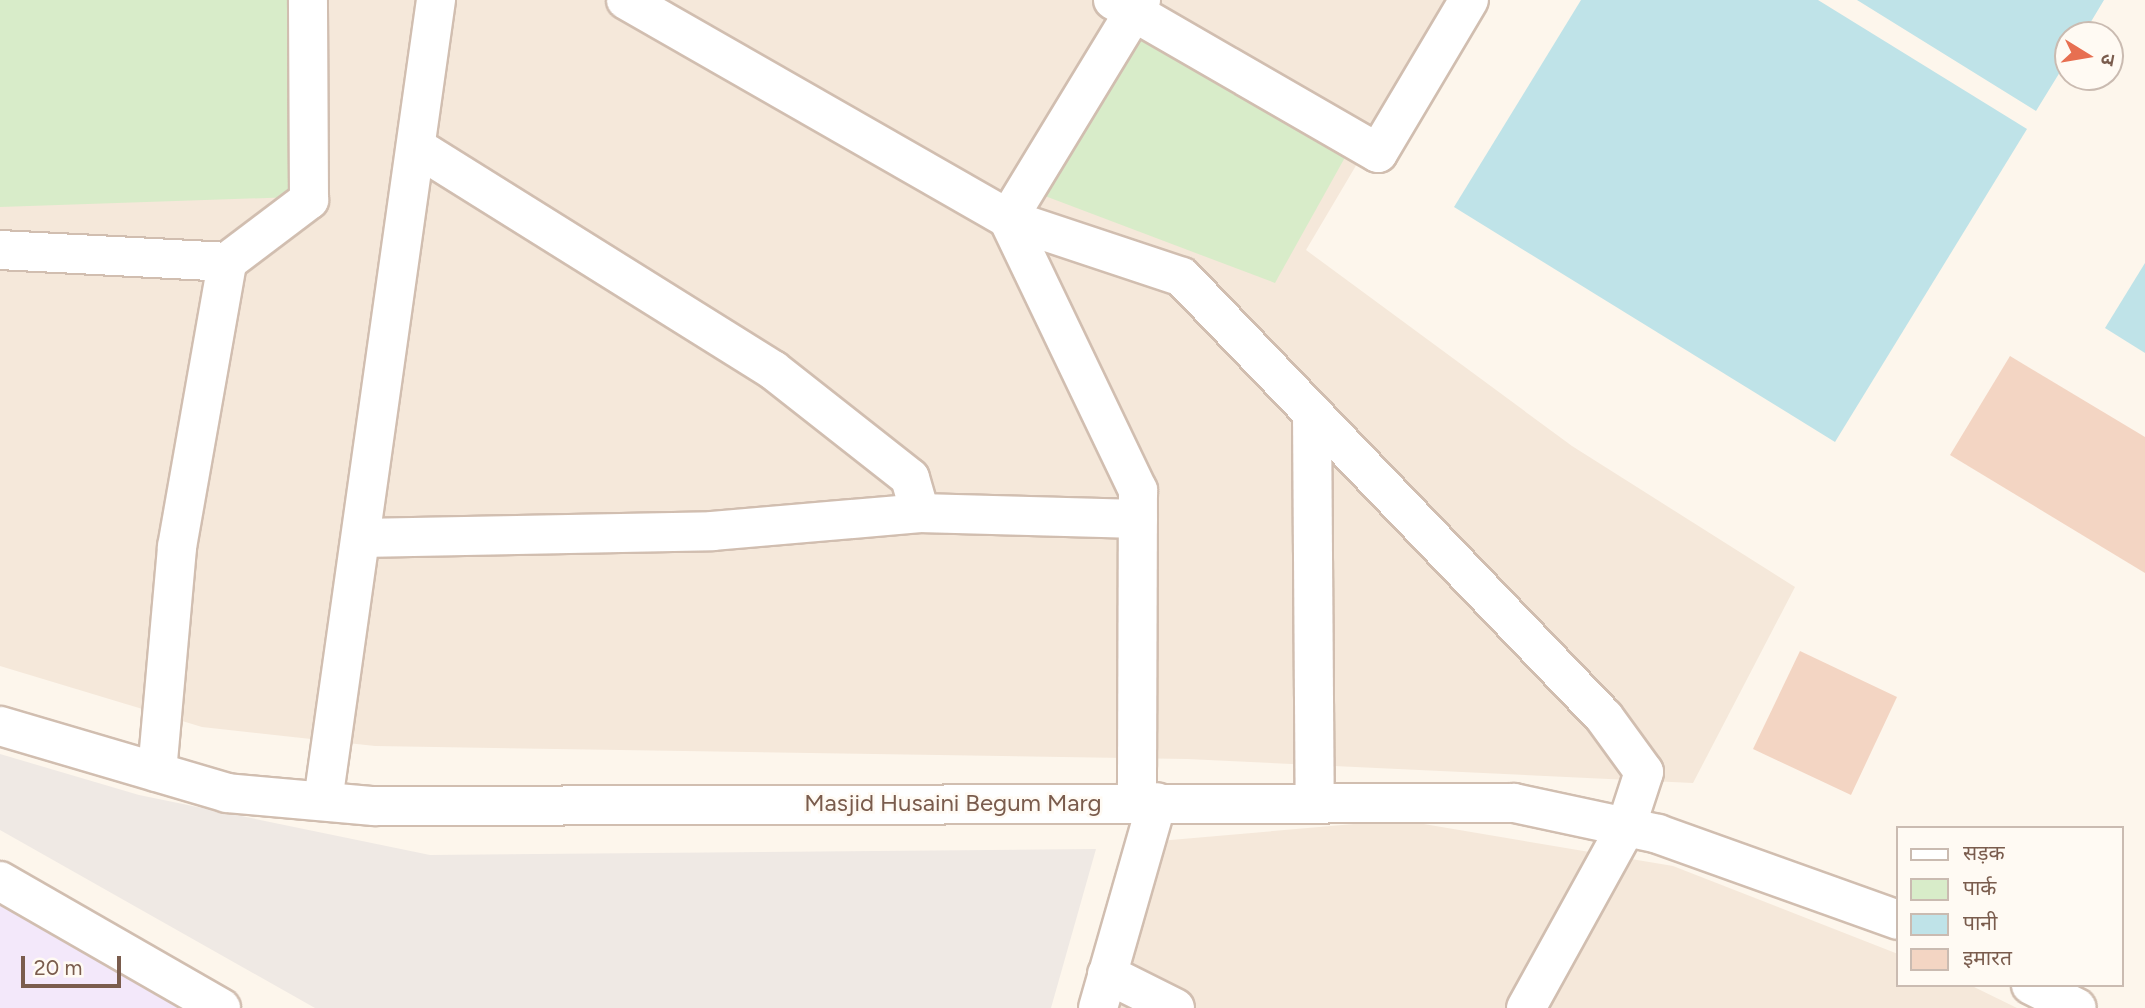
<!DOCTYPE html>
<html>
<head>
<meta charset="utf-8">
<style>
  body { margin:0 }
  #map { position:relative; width:2145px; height:1008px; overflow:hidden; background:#fdf6ec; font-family:Figtree,"Noto Sans Devanagari",sans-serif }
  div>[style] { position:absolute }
  .residential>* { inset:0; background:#f5e8da }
  .industrial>* { inset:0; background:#efe9e4 }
  .education>* { inset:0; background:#f3e8fa }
  .green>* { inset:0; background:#d8ecc9 }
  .water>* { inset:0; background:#bfe3e8 }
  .building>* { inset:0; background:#f3d5c3 }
  .roads { filter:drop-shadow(2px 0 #d1beb0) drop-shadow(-2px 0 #d1beb0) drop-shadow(0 2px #d1beb0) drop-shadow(0 -2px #d1beb0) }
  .minor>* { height:38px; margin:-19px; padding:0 19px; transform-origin:19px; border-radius:19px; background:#fff }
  span { translate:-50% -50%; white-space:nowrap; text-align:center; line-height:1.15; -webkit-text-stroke:5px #fffaf3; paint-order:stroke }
  .street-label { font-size:24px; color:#7a5c4d }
  .legend { position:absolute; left:1896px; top:826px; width:228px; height:161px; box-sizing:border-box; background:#fffaf3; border:2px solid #cabbb1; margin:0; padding:9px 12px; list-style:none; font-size:21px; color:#7a5c4d }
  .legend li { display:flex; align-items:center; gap:14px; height:35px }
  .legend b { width:35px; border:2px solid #cabbb1 }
  .north { position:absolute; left:2054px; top:21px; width:70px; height:70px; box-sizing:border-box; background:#fffaf3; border:2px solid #cabbb1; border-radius:50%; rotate:101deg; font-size:19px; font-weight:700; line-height:28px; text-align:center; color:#7a5c4d }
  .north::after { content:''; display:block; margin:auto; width:24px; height:32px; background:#e76f51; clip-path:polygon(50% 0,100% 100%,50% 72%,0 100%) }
  .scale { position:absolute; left:21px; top:956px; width:100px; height:32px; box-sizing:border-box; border:4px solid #7a5c4d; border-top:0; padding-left:9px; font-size:21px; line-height:24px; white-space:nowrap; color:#7a5c4d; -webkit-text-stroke:5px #fffaf3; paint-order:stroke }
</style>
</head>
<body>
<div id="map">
  <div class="residential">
    <div style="clip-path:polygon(0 0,1454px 0,1306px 250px,1572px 446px,1795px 587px,1693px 783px,1187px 759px,375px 746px,202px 727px,0 666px)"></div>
    <div style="clip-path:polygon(1400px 820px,1673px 866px,1898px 954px,1898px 985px,1970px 985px,2017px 1008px,1114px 1008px,1159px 841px)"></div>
  </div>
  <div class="industrial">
    <div style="clip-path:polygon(0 754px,139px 795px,430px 855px,1096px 849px,1051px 1008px,315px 1008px,0 830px)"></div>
  </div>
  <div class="education">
    <div style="clip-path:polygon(0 898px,197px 1008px,0 1008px)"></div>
  </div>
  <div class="green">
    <div style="clip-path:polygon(0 0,292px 0,295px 197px,0 207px)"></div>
    <div style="clip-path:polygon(1141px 32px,1348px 152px,1275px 283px,1045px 196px)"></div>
  </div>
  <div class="water">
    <div style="clip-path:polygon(1581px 0,1818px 0,2027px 129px,1835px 442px,1454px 207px)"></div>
    <div style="clip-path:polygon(1857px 0,2104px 0,2083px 35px,2068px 35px,2068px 59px,2036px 111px)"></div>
    <div style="clip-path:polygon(2145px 263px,2145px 353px,2105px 328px)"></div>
  </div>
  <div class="building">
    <div style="clip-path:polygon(2010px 356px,2145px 437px,2145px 573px,1950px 455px)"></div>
    <div style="clip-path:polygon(1800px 651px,1897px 697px,1851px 795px,1753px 749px)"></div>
  </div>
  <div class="roads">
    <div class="minor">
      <div style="left:626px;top:0;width:440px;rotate:29.8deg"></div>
      <div style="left:1008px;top:219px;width:301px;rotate:64.4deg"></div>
      <div style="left:1138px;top:490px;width:312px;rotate:90.2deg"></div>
      <div style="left:1113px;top:0;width:306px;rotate:30deg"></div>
      <div style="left:1378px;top:153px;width:178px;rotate:-59.3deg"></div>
      <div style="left:1141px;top:0;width:256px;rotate:121.3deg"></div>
      <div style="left:1008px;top:219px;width:183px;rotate:18.4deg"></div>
      <div style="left:1182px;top:277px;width:610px;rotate:46.2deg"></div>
      <div style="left:1604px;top:717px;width:68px;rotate:54deg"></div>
      <div style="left:1644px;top:772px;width:58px;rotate:108.1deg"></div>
      <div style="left:1626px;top:827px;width:207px;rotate:118.9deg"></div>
      <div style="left:416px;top:147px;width:421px;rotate:32deg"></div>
      <div style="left:773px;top:370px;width:174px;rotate:38.2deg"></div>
      <div style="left:910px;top:478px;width:36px;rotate:74deg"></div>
      <div style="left:920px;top:513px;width:218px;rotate:1.6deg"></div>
      <div style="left:0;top:250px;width:227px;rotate:3deg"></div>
      <div style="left:1312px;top:413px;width:389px;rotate:89.6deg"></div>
      <div style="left:361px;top:538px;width:351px;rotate:-1.1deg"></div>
      <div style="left:712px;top:531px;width:209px;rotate:-4.9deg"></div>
      <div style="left:0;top:726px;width:237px;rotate:16.4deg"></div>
      <div style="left:227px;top:793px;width:148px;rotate:5.1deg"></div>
      <div style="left:374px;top:806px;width:1140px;rotate:-0.15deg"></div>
      <div style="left:1514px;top:803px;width:147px;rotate:12.1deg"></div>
      <div style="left:1658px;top:834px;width:255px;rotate:19.7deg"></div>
      <div style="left:157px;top:772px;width:226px;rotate:-84.9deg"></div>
      <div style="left:177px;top:547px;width:289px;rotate:-80deg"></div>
      <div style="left:227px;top:262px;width:103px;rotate:-37.1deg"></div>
      <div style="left:309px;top:200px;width:200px;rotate:-90.3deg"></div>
      <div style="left:323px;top:801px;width:809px;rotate:-81.97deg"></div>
      <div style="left:0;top:881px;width:255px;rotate:29.9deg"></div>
      <div style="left:1107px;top:974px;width:76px;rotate:26.6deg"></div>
      <div style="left:2031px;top:985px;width:51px;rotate:26.6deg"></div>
      <div style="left:1098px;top:1008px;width:214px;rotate:-74deg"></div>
    </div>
  </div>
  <div class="street-label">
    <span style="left:953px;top:803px">Masjid Husaini Begum Marg</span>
  </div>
  <ul class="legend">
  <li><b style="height:9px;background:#fff"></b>सड़क</li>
  <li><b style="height:19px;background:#d8ecc9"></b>पार्क</li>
  <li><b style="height:19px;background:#bfe3e8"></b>पानी</li>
  <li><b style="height:19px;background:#f3d5c3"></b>इमारत</li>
  </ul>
  <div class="north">उ</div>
  <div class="scale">20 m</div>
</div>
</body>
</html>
